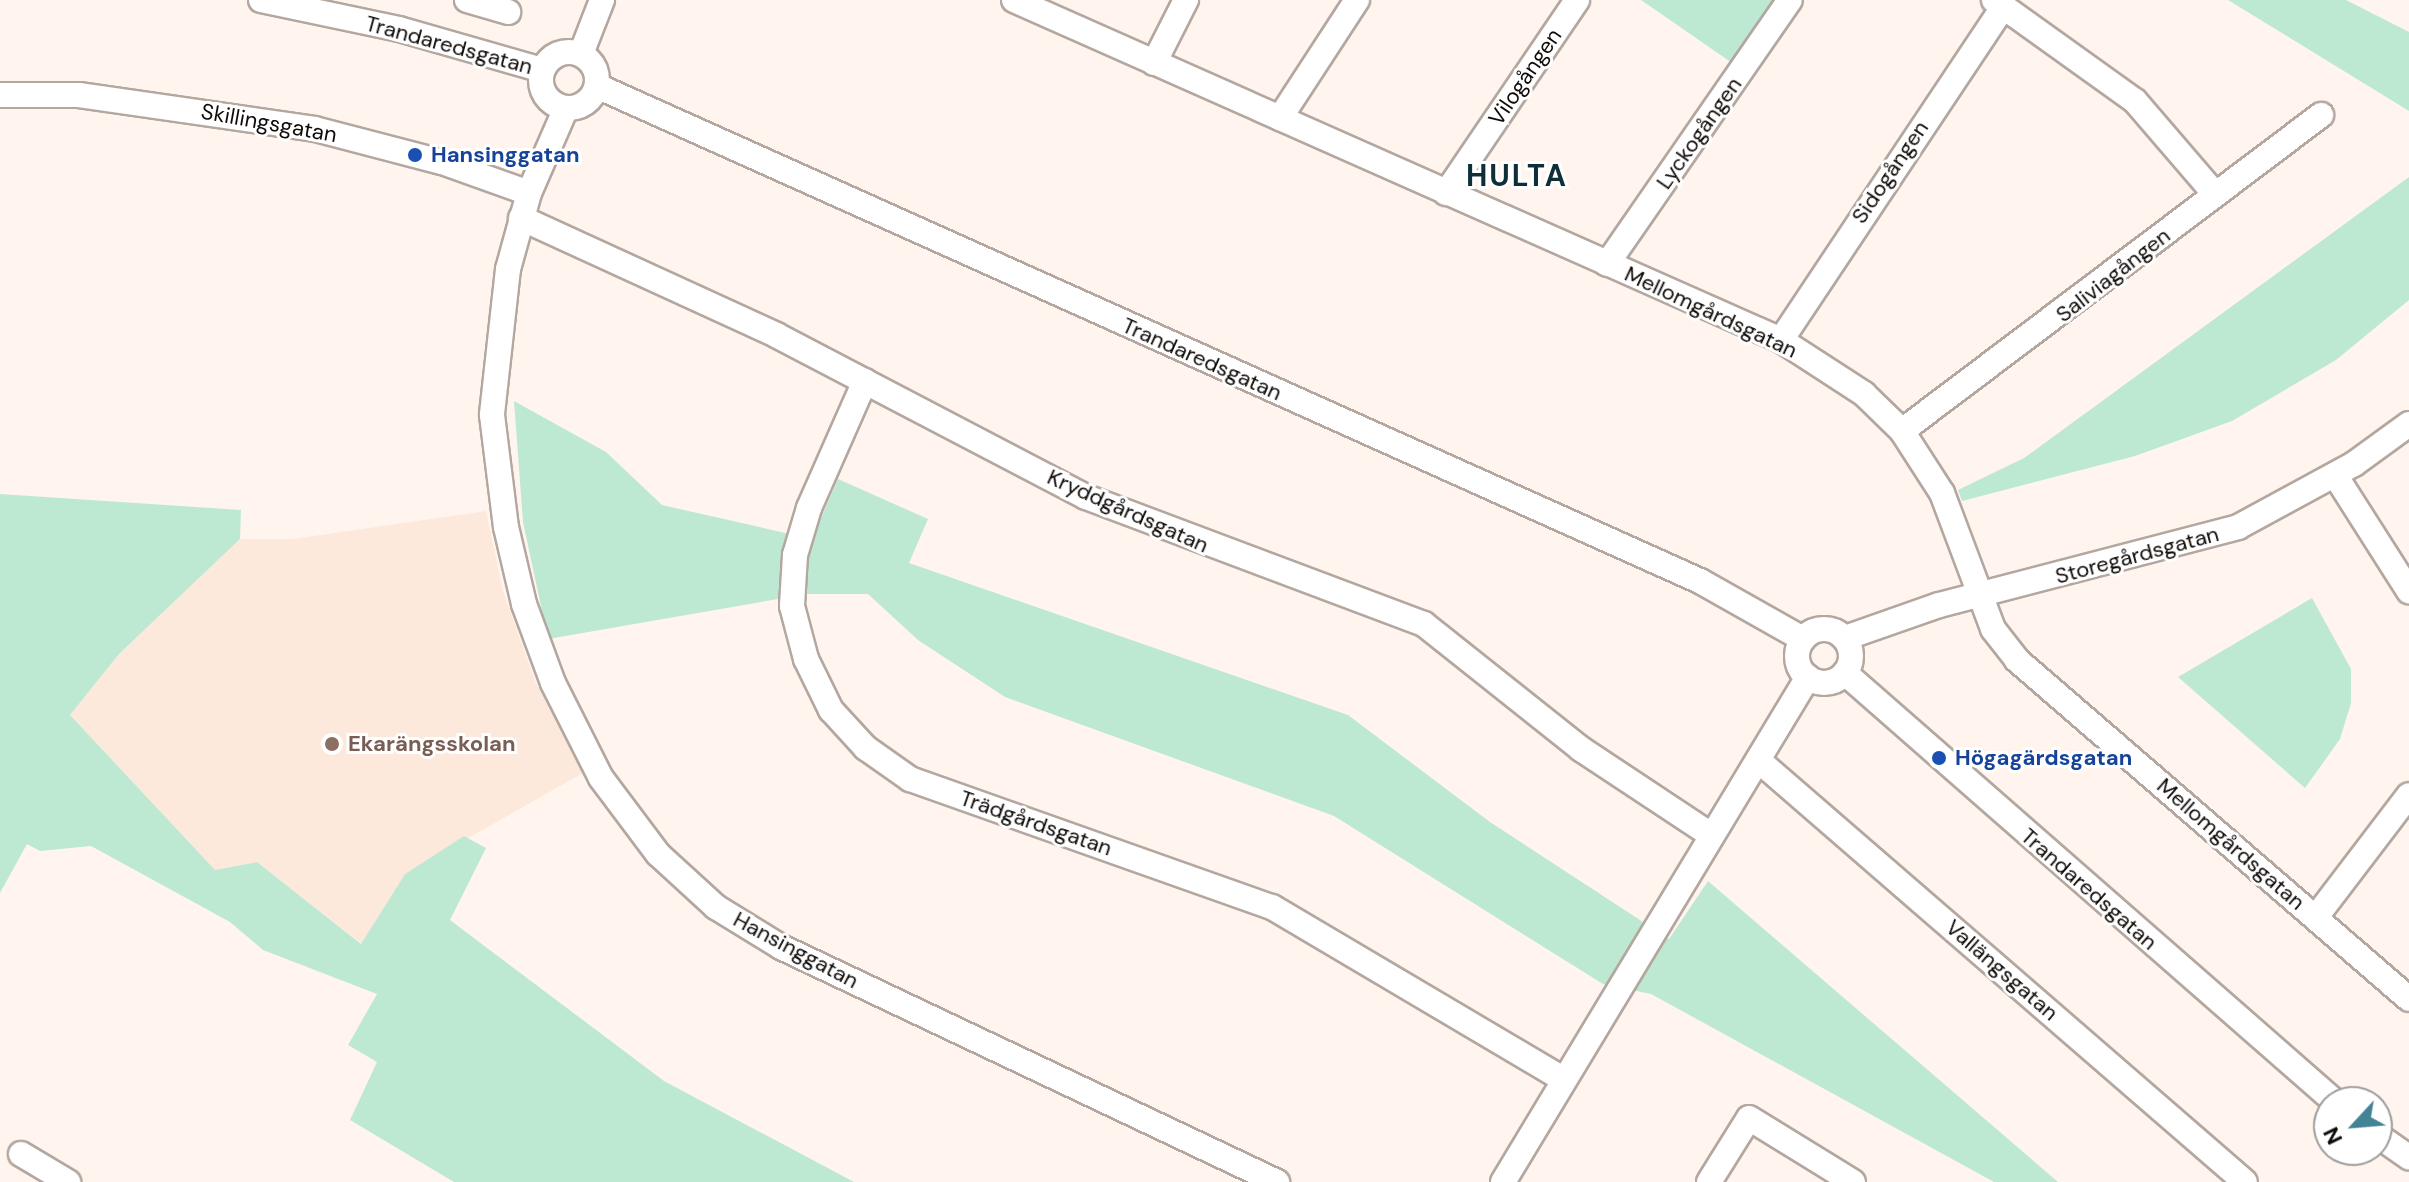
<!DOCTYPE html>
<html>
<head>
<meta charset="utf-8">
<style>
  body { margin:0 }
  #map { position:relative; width:2409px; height:1182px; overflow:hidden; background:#fff5ee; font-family:"DM Sans",sans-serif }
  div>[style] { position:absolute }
  .built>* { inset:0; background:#fde9dc }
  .green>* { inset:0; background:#bde9d3 }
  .roads { filter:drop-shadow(2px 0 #b3a79f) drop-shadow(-2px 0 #b3a79f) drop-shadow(0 2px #b3a79f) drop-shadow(0 -2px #b3a79f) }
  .minor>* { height:24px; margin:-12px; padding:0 12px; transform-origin:12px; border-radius:12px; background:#fff }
  .minor>.ring { margin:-12px; padding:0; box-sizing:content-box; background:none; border:24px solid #fff; border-radius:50% }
  .dots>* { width:22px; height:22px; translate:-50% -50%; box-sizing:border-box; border:4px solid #fff; border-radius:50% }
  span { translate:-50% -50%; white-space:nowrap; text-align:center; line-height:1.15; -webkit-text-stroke:6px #fff; paint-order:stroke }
  .street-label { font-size:22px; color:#0f0b09 }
  .transit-label { font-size:22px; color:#164399; font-weight:700 }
  .left { translate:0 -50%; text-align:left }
  .education-label { font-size:22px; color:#785e54; font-weight:700 }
  .district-label { font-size:30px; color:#0f2f38; font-weight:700; letter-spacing:2px }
  .north { position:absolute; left:2313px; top:1086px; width:80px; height:80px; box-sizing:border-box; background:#fff; border:2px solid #9f9d9d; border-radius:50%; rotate:244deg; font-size:22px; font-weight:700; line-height:32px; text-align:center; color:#0f0b09 }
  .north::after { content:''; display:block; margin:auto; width:28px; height:36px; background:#428396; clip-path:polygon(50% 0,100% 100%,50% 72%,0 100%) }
</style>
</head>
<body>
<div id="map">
  <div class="built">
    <div style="clip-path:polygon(486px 511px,503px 591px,535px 681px,583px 773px,405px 874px,362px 944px,257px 862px,215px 870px,70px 715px,119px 654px,240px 539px,293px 539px)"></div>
  </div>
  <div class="green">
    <div style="clip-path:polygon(1641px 0,1780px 0,1735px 65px)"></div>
    <div style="clip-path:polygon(2228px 0,2346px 0,2409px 32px,2409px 111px)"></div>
    <div style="clip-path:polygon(2409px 177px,2409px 300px,2336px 360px,2232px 421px,2135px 456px,1962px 501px,1958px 490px,2024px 458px)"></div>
    <div style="clip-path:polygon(514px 401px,606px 452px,662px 505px,812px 539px,838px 479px,928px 519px,909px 563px,1348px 715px,1490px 822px,1669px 939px,1708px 881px,2058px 1182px,1994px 1182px,1651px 994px,1603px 984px,1334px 816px,1005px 697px,918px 640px,868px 594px,807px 594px,548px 639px,523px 522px)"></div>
    <div style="clip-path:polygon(0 494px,241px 510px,240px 539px,119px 654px,70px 715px,215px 870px,257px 862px,361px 944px,405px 874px,464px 836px,486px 848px,450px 920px,664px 1081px,854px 1182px,454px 1182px,350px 1120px,377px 1062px,348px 1045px,377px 994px,263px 950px,230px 922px,91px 846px,40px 851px,27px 844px,0 893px)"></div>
    <div style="clip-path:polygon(2312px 598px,2351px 669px,2351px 703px,2340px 739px,2305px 788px,2178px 677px)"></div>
  </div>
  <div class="roads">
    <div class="minor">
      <div style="left:261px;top:0;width:141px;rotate:11.9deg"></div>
      <div style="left:399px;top:29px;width:149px;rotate:16deg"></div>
      <div style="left:467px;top:0;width:43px;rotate:16.3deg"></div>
      <div style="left:1014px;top:0;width:839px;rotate:23.91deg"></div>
      <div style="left:1781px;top:340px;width:99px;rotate:33deg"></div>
      <div style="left:1864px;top:394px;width:53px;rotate:44.2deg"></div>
      <div style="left:1902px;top:431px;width:74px;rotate:57.2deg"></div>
      <div style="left:1942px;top:493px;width:145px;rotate:69.4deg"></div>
      <div style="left:1993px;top:629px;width:39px;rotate:52deg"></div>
      <div style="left:2017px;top:660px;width:518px;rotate:40.85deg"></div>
      <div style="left:1994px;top:0;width:173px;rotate:35.6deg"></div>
      <div style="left:2135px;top:101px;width:121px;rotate:49.3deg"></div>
      <div class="ring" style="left:541px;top:52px;width:32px;height:32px"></div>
      <div style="left:581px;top:54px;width:58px;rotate:-68.7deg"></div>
      <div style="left:1154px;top:63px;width:71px;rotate:-63.1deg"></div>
      <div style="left:597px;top:86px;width:1209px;rotate:24.17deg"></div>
      <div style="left:1700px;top:581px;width:118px;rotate:29.4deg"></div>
      <div style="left:0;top:95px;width:79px"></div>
      <div style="left:79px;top:95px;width:238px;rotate:8.2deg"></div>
      <div style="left:315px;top:129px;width:131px;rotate:14.6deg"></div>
      <div style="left:442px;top:162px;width:92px;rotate:19.6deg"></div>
      <div style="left:566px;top:108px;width:93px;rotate:113.5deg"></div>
      <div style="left:529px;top:193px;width:79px;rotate:105.4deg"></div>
      <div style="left:508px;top:269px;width:147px;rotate:96.3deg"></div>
      <div style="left:492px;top:415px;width:113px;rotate:82.9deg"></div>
      <div style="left:506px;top:527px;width:79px;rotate:76.8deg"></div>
      <div style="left:524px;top:604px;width:84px;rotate:69.8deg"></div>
      <div style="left:553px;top:683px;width:106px;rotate:63.2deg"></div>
      <div style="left:601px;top:778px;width:95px;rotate:53.1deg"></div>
      <div style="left:658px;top:854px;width:79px;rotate:42.4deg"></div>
      <div style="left:716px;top:907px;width:76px;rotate:31.6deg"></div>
      <div style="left:781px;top:947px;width:549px;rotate:25.35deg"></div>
      <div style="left:1280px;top:118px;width:141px;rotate:-56.9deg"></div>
      <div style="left:1446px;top:193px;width:233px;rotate:-55.8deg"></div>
      <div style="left:521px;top:218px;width:281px;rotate:24.6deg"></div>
      <div style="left:776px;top:335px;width:350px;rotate:27.6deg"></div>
      <div style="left:1086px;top:497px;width:361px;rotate:20.6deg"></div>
      <div style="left:1424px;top:624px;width:201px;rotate:38.5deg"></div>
      <div style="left:1581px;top:749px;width:156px;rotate:33.5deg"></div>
      <div style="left:1607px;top:264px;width:321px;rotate:-55.3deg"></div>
      <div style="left:1781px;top:340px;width:402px;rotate:-56.3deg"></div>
      <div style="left:865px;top:381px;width:139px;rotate:113.8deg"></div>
      <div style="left:809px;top:508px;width:49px;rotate:106.6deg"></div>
      <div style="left:795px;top:555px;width:51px;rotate:93.4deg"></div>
      <div style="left:792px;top:606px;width:55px;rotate:75.2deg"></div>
      <div style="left:806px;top:659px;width:57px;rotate:63.9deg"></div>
      <div style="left:831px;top:710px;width:52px;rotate:47.4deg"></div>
      <div style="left:866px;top:748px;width:54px;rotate:35.2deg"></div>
      <div style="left:910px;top:779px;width:384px;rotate:19.5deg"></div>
      <div style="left:1272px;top:907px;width:339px;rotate:30.6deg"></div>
      <div style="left:1902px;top:431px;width:525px;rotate:-37.02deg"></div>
      <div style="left:2335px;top:475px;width:138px;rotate:57.5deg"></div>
      <div class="ring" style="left:1797px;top:629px;width:30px;height:30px"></div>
      <div style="left:1845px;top:638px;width:100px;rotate:-19.3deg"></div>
      <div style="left:1939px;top:605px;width:309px;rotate:-14.6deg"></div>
      <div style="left:2238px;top:527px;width:132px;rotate:-28.5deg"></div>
      <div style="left:2354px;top:464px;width:68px;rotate:-36deg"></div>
      <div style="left:1845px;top:673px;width:651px;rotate:41.2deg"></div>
      <div style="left:1758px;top:760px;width:644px;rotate:40.91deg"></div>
      <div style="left:2316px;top:917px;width:153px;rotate:-52.7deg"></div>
      <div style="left:2377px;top:1135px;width:39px;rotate:35deg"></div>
      <div style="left:21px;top:1154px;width:55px;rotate:30.8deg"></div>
      <div style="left:1503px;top:1182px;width:590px;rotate:-58.87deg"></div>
      <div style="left:1709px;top:1182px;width:75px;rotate:-58deg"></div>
      <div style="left:1749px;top:1118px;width:122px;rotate:31.6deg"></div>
    </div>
  </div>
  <div class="dots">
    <div style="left:415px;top:155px;background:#1a4fb4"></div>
    <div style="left:332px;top:744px;background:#8d6e63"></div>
    <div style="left:1939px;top:758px;background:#1a4fb4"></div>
  </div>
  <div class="street-label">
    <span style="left:449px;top:45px;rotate:15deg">Trandaredsgatan</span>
    <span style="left:1525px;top:77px;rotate:-56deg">Vilogången</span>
    <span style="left:269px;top:123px;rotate:10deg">Skillingsgatan</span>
    <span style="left:1699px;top:133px;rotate:-55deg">Lyckogången</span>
    <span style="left:1890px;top:172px;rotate:-56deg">Sidogången</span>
    <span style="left:2113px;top:275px;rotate:-38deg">Saliviagången</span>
    <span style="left:1711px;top:312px;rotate:25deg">Mellomgårdsgatan</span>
    <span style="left:1202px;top:359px;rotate:24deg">Trandaredsgatan</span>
    <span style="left:1128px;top:511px;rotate:24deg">Kryddgårdsgatan</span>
    <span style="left:2137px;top:555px;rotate:-15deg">Storegårdsgatan</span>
    <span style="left:1036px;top:823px;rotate:19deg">Trädgårdsgatan</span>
    <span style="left:2231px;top:844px;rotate:41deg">Mellomgårdsgatan</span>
    <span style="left:2089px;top:889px;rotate:41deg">Trandaredsgatan</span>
    <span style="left:796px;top:950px;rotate:28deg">Hansinggatan</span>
    <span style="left:2002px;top:970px;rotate:41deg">Vallängsgatan</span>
  </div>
  <div class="transit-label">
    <span class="left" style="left:431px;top:155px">Hansinggatan</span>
    <span class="left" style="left:1955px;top:758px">Högagärdsgatan</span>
  </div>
  <div class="education-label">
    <span class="left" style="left:348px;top:744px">Ekarängsskolan</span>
  </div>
  <div class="district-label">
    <span style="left:1517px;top:176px">HULTA</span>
  </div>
  <div class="north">N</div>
</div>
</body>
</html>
